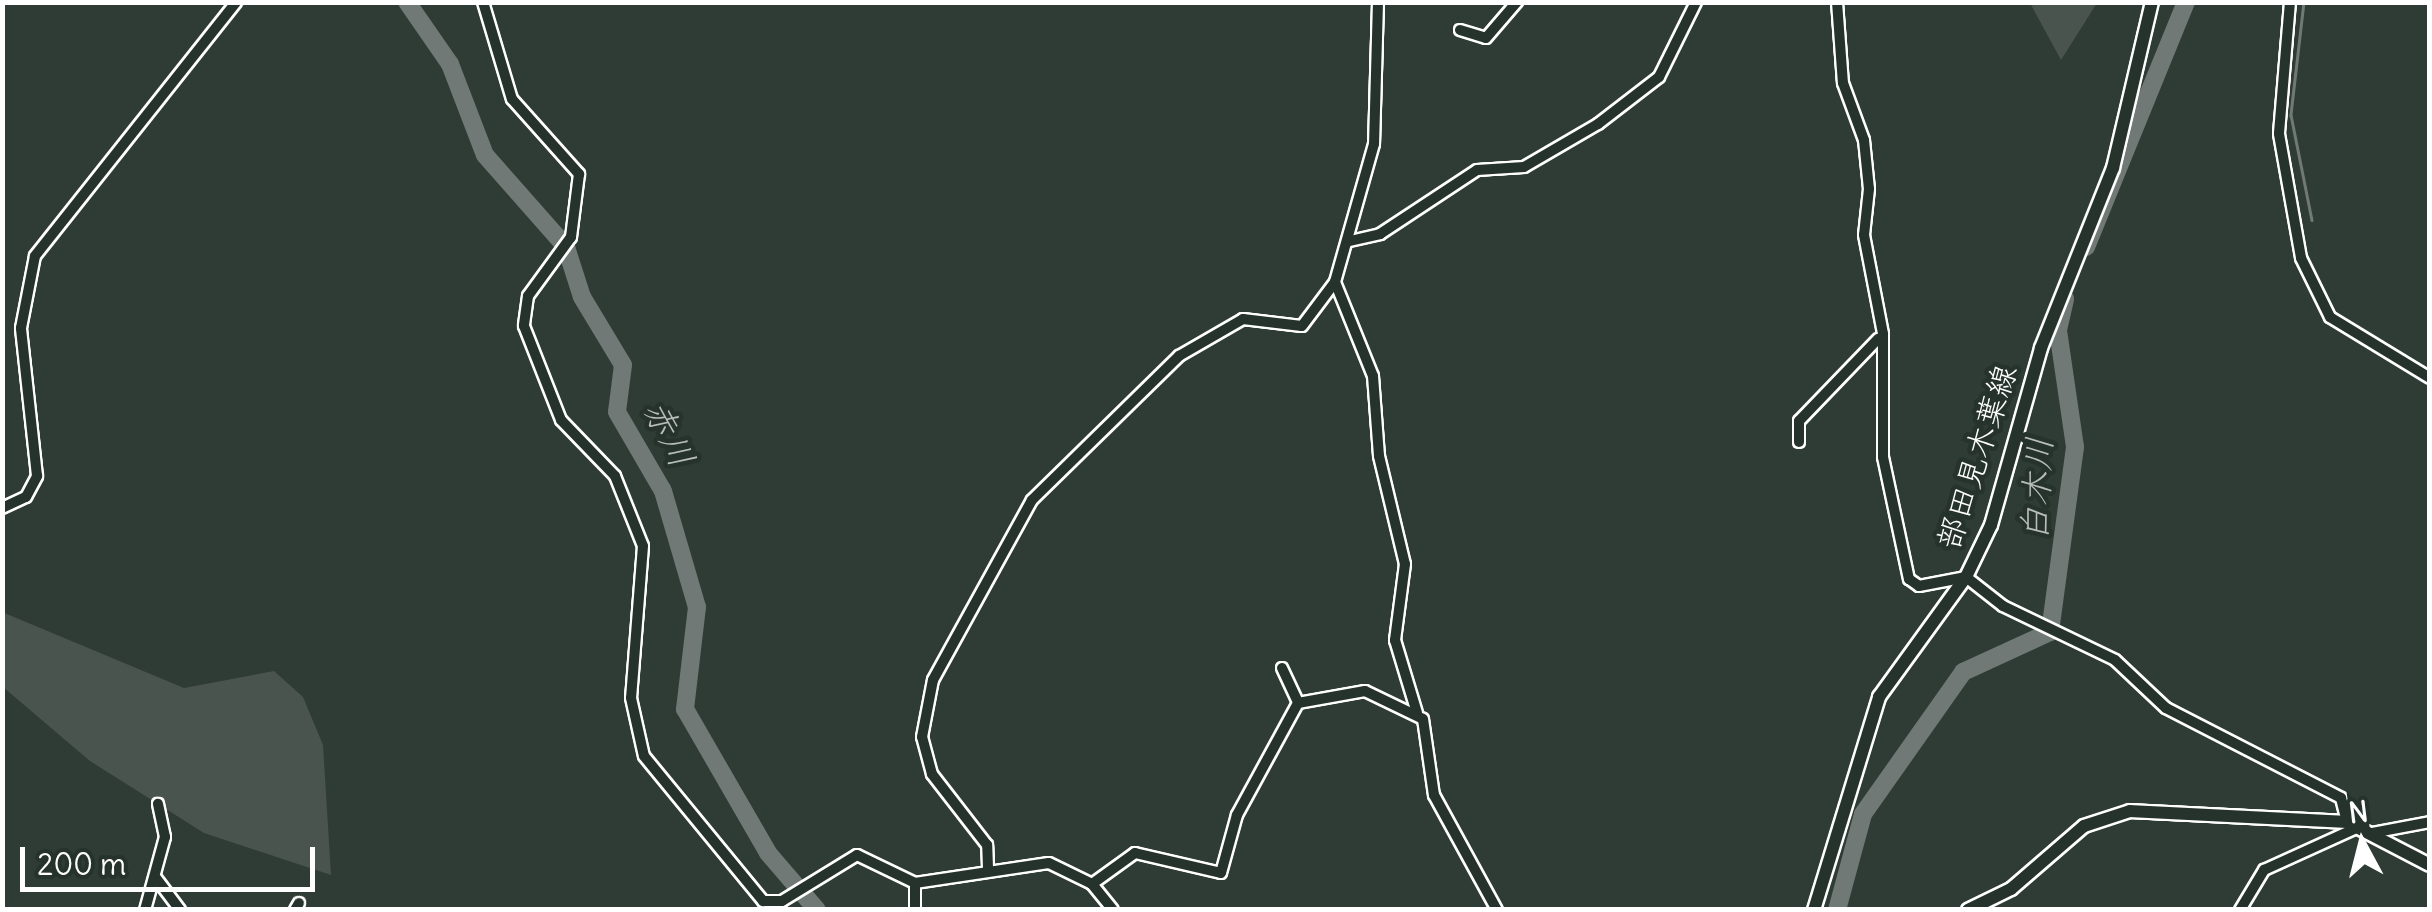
<!DOCTYPE html>
<html>
<head>
<meta charset="utf-8">
<style>
  body { margin:0 }
  #map { position:relative; width:2432px; height:912px; overflow:hidden; background:#2f3b35; font-family:Delius,"Klee One",sans-serif }
  div>[style] { position:absolute }
  .green>* { inset:0; background:#4a544f }
  .stream>* { height:2.5px; margin:-1.25px; padding:0 1.25px; transform-origin:1.25px; border-radius:1.25px; background:#707975 }
  .river>* { height:18px; margin:-9px; padding:0 9px; transform-origin:9px; border-radius:9px; background:#707975 }
  .roads { filter:drop-shadow(2px 0 #fff) drop-shadow(-2px 0 #fff) drop-shadow(0 2px #fff) drop-shadow(0 -2px #fff) }
  .minor>* { height:10px; margin:-5px; padding:0 5px; transform-origin:5px; border-radius:5px; background:#26332d }
  .major>* { height:12px; margin:-6px; padding:0 6px; transform-origin:6px; border-radius:6px; background:#26332d }
  span { translate:-50% -50%; white-space:nowrap; text-align:center; line-height:1.15; -webkit-text-stroke:9px #26332d; paint-order:stroke }
  .street-label { font-size:32px; color:#fff }
  .water-label { font-size:35px; color:#b8bcba; font-style:italic }
  .frame { position:absolute; inset:0; border:5px solid #fff; pointer-events:none }
  .north { position:absolute; left:2312px; top:792px; width:100px; height:100px; -webkit-text-stroke:8px #26332d; paint-order:stroke; rotate:353deg; font-size:28px; font-weight:700; line-height:40px; text-align:center; color:#fff }
  .north::after { content:''; display:block; margin:auto; width:35px; height:45px; background:#fff; clip-path:polygon(50% 0,100% 100%,50% 72%,0 100%) }
  .scale { position:absolute; left:20px; top:847px; width:295px; height:45px; box-sizing:border-box; border:5px solid #fff; border-top:0; padding-left:12px; font-size:30px; line-height:35px; white-space:nowrap; color:#fff; -webkit-text-stroke:8px #26332d; paint-order:stroke }
</style>
</head>
<body>
<div id="map">
  <div class="green">
    <div style="clip-path:polygon(2030px 3px,2097px 3px,2061px 60px)"></div>
    <div style="clip-path:polygon(2px 612px,184px 688px,274px 671px,303px 697px,323px 745px,331px 875px,204px 833px,90px 761px,3px 687px)"></div>
  </div>
  <div class="stream">
    <div style="left:2304px;top:2px;width:114px;rotate:96.6deg"></div>
    <div style="left:2291px;top:115px;width:107px;rotate:78.7deg"></div>
  </div>
  <div class="river">
    <div style="left:407px;top:2px;width:75px;rotate:55.3deg"></div>
    <div style="left:450px;top:64px;width:97px;rotate:69deg"></div>
    <div style="left:485px;top:155px;width:123px;rotate:48.6deg"></div>
    <div style="left:566px;top:247px;width:52px;rotate:72.3deg"></div>
    <div style="left:582px;top:297px;width:79px;rotate:58.9deg"></div>
    <div style="left:623px;top:365px;width:47px;rotate:97.3deg"></div>
    <div style="left:617px;top:412px;width:91px;rotate:59.8deg"></div>
    <div style="left:663px;top:491px;width:121px;rotate:73.7deg"></div>
    <div style="left:697px;top:607px;width:103px;rotate:96.7deg"></div>
    <div style="left:685px;top:709px;width:166px;rotate:60deg"></div>
    <div style="left:768px;top:853px;width:75px;rotate:49.3deg"></div>
    <div style="left:2086px;top:247px;width:265px;rotate:-67.8deg"></div>
    <div style="left:1837px;top:910px;width:99px;rotate:-74.8deg"></div>
    <div style="left:1863px;top:814px;width:174px;rotate:-54.8deg"></div>
    <div style="left:1963px;top:672px;width:96px;rotate:-24.7deg"></div>
    <div style="left:2050px;top:632px;width:187px;rotate:-82.3deg"></div>
    <div style="left:2075px;top:447px;width:118px;rotate:-98.3deg"></div>
    <div style="left:2058px;top:330px;width:32px;rotate:-77deg"></div>
  </div>
  <div class="roads">
    <div class="minor">
      <div style="left:483px;top:2px;width:101px;rotate:73.4deg"></div>
      <div style="left:512px;top:99px;width:101px;rotate:48.2deg"></div>
      <div style="left:579px;top:174px;width:64px;rotate:97.2deg"></div>
      <div style="left:571px;top:237px;width:73px;rotate:126.1deg"></div>
      <div style="left:528px;top:296px;width:30px;rotate:98deg"></div>
      <div style="left:524px;top:326px;width:101px;rotate:68.5deg"></div>
      <div style="left:561px;top:420px;width:78px;rotate:46deg"></div>
      <div style="left:615px;top:476px;width:75px;rotate:68.2deg"></div>
      <div style="left:643px;top:546px;width:152px;rotate:94.5deg"></div>
      <div style="left:631px;top:698px;width:59px;rotate:77.4deg"></div>
      <div style="left:644px;top:756px;width:188px;rotate:50.6deg"></div>
      <div style="left:763px;top:901px;width:19px"></div>
      <div style="left:782px;top:901px;width:88px;rotate:-31.5deg"></div>
      <div style="left:857px;top:855px;width:64px;rotate:25.8deg"></div>
      <div style="left:915px;top:883px;width:27px;rotate:90deg"></div>
      <div style="left:1378px;top:2px;width:142px;rotate:91.6deg"></div>
      <div style="left:1374px;top:144px;width:143px;rotate:105.8deg"></div>
      <div style="left:1335px;top:282px;width:101px;rotate:68deg"></div>
      <div style="left:1373px;top:376px;width:80px;rotate:85.7deg"></div>
      <div style="left:1379px;top:456px;width:111px;rotate:76.5deg"></div>
      <div style="left:1405px;top:564px;width:77px;rotate:97.5deg"></div>
      <div style="left:1395px;top:640px;width:76px;rotate:73.2deg"></div>
      <div style="left:1837px;top:2px;width:81px;rotate:85.8deg"></div>
      <div style="left:1843px;top:83px;width:61px;rotate:69.8deg"></div>
      <div style="left:1864px;top:140px;width:49px;rotate:84.2deg"></div>
      <div style="left:1869px;top:189px;width:46px;rotate:96.2deg"></div>
      <div style="left:1864px;top:235px;width:101px;rotate:79.1deg"></div>
      <div style="left:1883px;top:334px;width:123px;rotate:90deg"></div>
      <div style="left:1883px;top:457px;width:125px;rotate:78deg"></div>
      <div style="left:1909px;top:579px;width:12px;rotate:35deg"></div>
      <div style="left:1919px;top:586px;width:48px;rotate:-10.8deg"></div>
      <div style="left:1966px;top:577px;width:47px;rotate:38.1deg"></div>
      <div style="left:2003px;top:606px;width:124px;rotate:25.7deg"></div>
      <div style="left:2115px;top:660px;width:70px;rotate:43.3deg"></div>
      <div style="left:2166px;top:708px;width:197px;rotate:27.2deg"></div>
      <div style="left:2341px;top:798px;width:25px;rotate:76deg"></div>
      <div style="left:2290px;top:2px;width:132px;rotate:94.8deg"></div>
      <div style="left:2279px;top:134px;width:126px;rotate:79.9deg"></div>
      <div style="left:2301px;top:258px;width:66px;rotate:63.8deg"></div>
      <div style="left:2330px;top:317px;width:117px;rotate:31.4deg"></div>
      <div style="left:1460px;top:30px;width:27px;rotate:17deg"></div>
      <div style="left:1486px;top:38px;width:48px;rotate:-49.3deg"></div>
      <div style="left:1350px;top:241px;width:31px;rotate:-13deg"></div>
      <div style="left:1380px;top:234px;width:116px;rotate:-33.4deg"></div>
      <div style="left:1477px;top:170px;width:47px;rotate:-3.7deg"></div>
      <div style="left:1524px;top:167px;width:86px;rotate:-30.2deg"></div>
      <div style="left:1598px;top:124px;width:77px;rotate:-37.6deg"></div>
      <div style="left:1659px;top:77px;width:84px;rotate:-63.7deg"></div>
      <div style="left:1799px;top:442px;width:21px;rotate:-90deg"></div>
      <div style="left:1799px;top:421px;width:114px;rotate:-46.1deg"></div>
      <div style="left:2px;top:508px;width:26px;rotate:-25deg"></div>
      <div style="left:26px;top:497px;width:24px;rotate:-62deg"></div>
      <div style="left:37px;top:476px;width:149px;rotate:-96.2deg"></div>
      <div style="left:21px;top:328px;width:73px;rotate:-79deg"></div>
      <div style="left:35px;top:256px;width:324px;rotate:-51.6deg"></div>
      <div style="left:1282px;top:668px;width:38px;rotate:65deg"></div>
      <div style="left:1298px;top:703px;width:68px;rotate:-10.2deg"></div>
      <div style="left:1365px;top:691px;width:64px;rotate:25.8deg"></div>
      <div style="left:1423px;top:719px;width:77px;rotate:81.8deg"></div>
      <div style="left:1434px;top:795px;width:131px;rotate:61.3deg"></div>
      <div style="left:2372px;top:833px;width:59px;rotate:-10.7deg"></div>
      <div style="left:988px;top:868px;width:23px;rotate:-92deg"></div>
      <div style="left:987px;top:845px;width:90px;rotate:-127.8deg"></div>
      <div style="left:932px;top:774px;width:38px;rotate:-105deg"></div>
      <div style="left:922px;top:737px;width:58px;rotate:-79.1deg"></div>
      <div style="left:933px;top:680px;width:205px;rotate:-61.2deg"></div>
      <div style="left:1032px;top:500px;width:206px;rotate:-44.4deg"></div>
      <div style="left:1179px;top:356px;width:74px;rotate:-30deg"></div>
      <div style="left:1243px;top:319px;width:59px;rotate:6.8deg"></div>
      <div style="left:1302px;top:326px;width:55px;rotate:-53.1deg"></div>
      <div style="left:156px;top:878px;width:40px;rotate:53deg"></div>
      <div style="left:915px;top:883px;width:135px;rotate:-8.5deg"></div>
      <div style="left:1049px;top:863px;width:48px;rotate:26deg"></div>
      <div style="left:1092px;top:884px;width:33px;rotate:51deg"></div>
      <div style="left:1092px;top:884px;width:53px;rotate:-35.8deg"></div>
      <div style="left:1135px;top:853px;width:88px;rotate:13.1deg"></div>
      <div style="left:1221px;top:873px;width:60px;rotate:-74.6deg"></div>
      <div style="left:1237px;top:815px;width:128px;rotate:-61.4deg"></div>
      <div style="left:145px;top:910px;width:76px;rotate:-74.7deg"></div>
      <div style="left:165px;top:837px;width:34px;rotate:-102deg"></div>
      <div style="left:295px;top:910px;width:8px;rotate:-60deg"></div>
      <div style="left:2240px;top:910px;width:47px;rotate:-59deg"></div>
      <div style="left:2264px;top:870px;width:104px;rotate:-24.4deg"></div>
    </div>
    <div class="major">
      <div style="left:1814px;top:910px;width:223px;rotate:-73deg"></div>
      <div style="left:1879px;top:697px;width:148px;rotate:-54.1deg"></div>
      <div style="left:1966px;top:577px;width:58px;rotate:-64.3deg"></div>
      <div style="left:1991px;top:525px;width:184px;rotate:-74.2deg"></div>
      <div style="left:2041px;top:348px;width:194px;rotate:-68.2deg"></div>
      <div style="left:2113px;top:168px;width:171px;rotate:-76.8deg"></div>
      <div style="left:1968px;top:910px;width:48px;rotate:-26deg"></div>
      <div style="left:2011px;top:889px;width:96px;rotate:-40.8deg"></div>
      <div style="left:2084px;top:826px;width:48px;rotate:-18.1deg"></div>
      <div style="left:2130px;top:811px;width:217px;rotate:2.9deg"></div>
      <div style="left:2347px;top:822px;width:93px;rotate:27.4deg"></div>
    </div>
  </div>
  <div class="street-label">
    <span style="left:1977px;top:457px;rotate:-72deg">部田見木葉線</span>
  </div>
  <div class="water-label">
    <span style="left:670px;top:433px;rotate:64deg">赤川</span>
    <span style="left:2036px;top:489px;rotate:-87deg">白木川</span>
  </div>
  <div class="frame"></div>
  <div class="north">N</div>
  <div class="scale">200 m</div>
</div>
</body>
</html>
